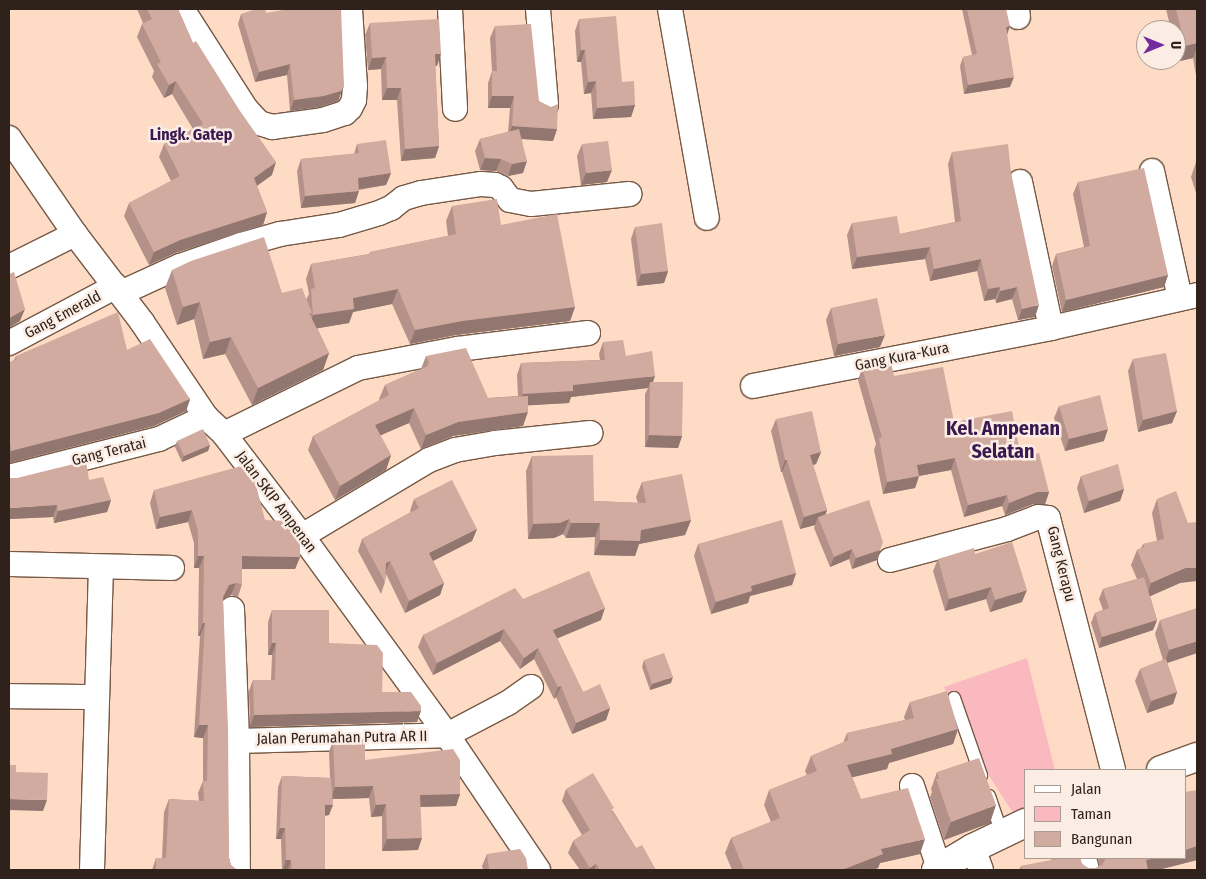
<!DOCTYPE html>
<html>
<head>
<meta charset="utf-8">
<style>
  body { margin:0 }
  #map { position:relative; width:1206px; height:879px; overflow:hidden; background:#fddbc4; font-family:"Fira Sans Condensed",sans-serif }
  div>[style] { position:absolute }
  .green>* { inset:0; background:#f9b9be }
  .roads { filter:drop-shadow(1px 0 #765945) drop-shadow(-1px 0 #765945) drop-shadow(0 1px #765945) drop-shadow(0 -1px #765945) }
  .lane>* { height:12px; margin:-6px; padding:0 6px; transform-origin:6px; border-radius:6px; background:#fff }
  .street>* { height:24px; margin:-12px; padding:0 12px; transform-origin:12px; border-radius:12px; background:#fff }
  .highway>* { height:28px; margin:-14px; padding:0 14px; transform-origin:14px; border-radius:14px; background:#fff }
  .wall>* { inset:0; background:#b4928a }
  .shaded-wall>* { inset:0; background:#927770 }
  .building>* { inset:0; background:#d1aaa0 }
  span { translate:-50% -50%; white-space:nowrap; text-align:center; line-height:1.15; -webkit-text-stroke:5px #fbede4; paint-order:stroke }
  .street-label { font-size:15px; color:#2f221a }
  .neighbourhood-label { font-size:16px; color:#391850; font-weight:700 }
  .district-label { font-size:20px; color:#391850; font-weight:700 }
  .frame { position:absolute; inset:0; border:10px solid #2f221a; pointer-events:none }
  .legend { position:absolute; left:1024px; top:769px; width:162px; height:90px; box-sizing:border-box; background:#fbede4; border:1px solid #a99c93; margin:0; padding:6px 9px; list-style:none; font-size:15px; color:#2f221a }
  .legend li { display:flex; align-items:center; gap:10px; height:25px }
  .legend b { width:25px; border:1px solid #a99c93 }
  .north { position:absolute; left:1136px; top:20px; width:50px; height:50px; box-sizing:border-box; background:#fbede4; border:1px solid #a99c93; border-radius:50%; rotate:90deg; font-size:14px; font-weight:700; line-height:20px; text-align:center; color:#2f221a }
  .north::after { content:''; display:block; margin:auto; width:18px; height:22px; background:#722ca0; clip-path:polygon(50% 0,100% 100%,50% 72%,0 100%) }
</style>
</head>
<body>
<div id="map">
  <div class="green">
    <div style="clip-path:polygon(1027px 658px,1055px 770px,1025px 770px,1025px 816px,1017px 819px,977px 757px,944px 687px)"></div>
  </div>
  <div class="roads">
    <div class="lane">
      <div style="left:954px;top:698px;width:82px;rotate:70.7deg"></div>
      <div style="left:989px;top:796px;width:39px;rotate:71deg"></div>
    </div>
    <div class="street">
      <div style="left:182px;top:9px;width:119px;rotate:57.4deg"></div>
      <div style="left:246px;top:109px;width:19px;rotate:47deg"></div>
      <div style="left:259px;top:123px;width:14px;rotate:17deg"></div>
      <div style="left:272px;top:127px;width:51px;rotate:-7.8deg"></div>
      <div style="left:323px;top:120px;width:23px;rotate:-18deg"></div>
      <div style="left:345px;top:113px;width:7px;rotate:-45deg"></div>
      <div style="left:350px;top:108px;width:9px;rotate:-63deg"></div>
      <div style="left:354px;top:100px;width:14px;rotate:-86deg"></div>
      <div style="left:355px;top:86px;width:77px;rotate:-93.7deg"></div>
      <div style="left:450px;top:9px;width:100px;rotate:87.1deg"></div>
      <div style="left:538px;top:9px;width:96px;rotate:85.2deg"></div>
      <div style="left:670px;top:9px;width:212px;rotate:80deg"></div>
      <div style="left:1017px;top:9px;width:8px;rotate:83deg"></div>
      <div style="left:9px;top:138px;width:116px;rotate:55.5deg"></div>
      <div style="left:75px;top:234px;width:111px;rotate:52.7deg"></div>
      <div style="left:142px;top:322px;width:115px;rotate:56deg"></div>
      <div style="left:206px;top:417px;width:25px;rotate:43deg"></div>
      <div style="left:224px;top:434px;width:128px;rotate:52.6deg"></div>
      <div style="left:302px;top:536px;width:246px;rotate:53.9deg"></div>
      <div style="left:447px;top:735px;width:163px;rotate:56deg"></div>
      <div style="left:1152px;top:171px;width:130px;rotate:77.6deg"></div>
      <div style="left:1020px;top:182px;width:149px;rotate:78deg"></div>
      <div style="left:9px;top:267px;width:74px;rotate:-26.6deg"></div>
      <div style="left:121px;top:293px;width:65px;rotate:-24.6deg"></div>
      <div style="left:180px;top:266px;width:65px;rotate:-19deg"></div>
      <div style="left:241px;top:245px;width:41px;rotate:-15.8deg"></div>
      <div style="left:280px;top:234px;width:60px;rotate:-8.7deg"></div>
      <div style="left:339px;top:225px;width:42px;rotate:-16.7deg"></div>
      <div style="left:379px;top:213px;width:13px;rotate:-23deg"></div>
      <div style="left:391px;top:208px;width:16px;rotate:-38deg"></div>
      <div style="left:404px;top:198px;width:18px;rotate:-16deg"></div>
      <div style="left:421px;top:193px;width:61px;rotate:-8.5deg"></div>
      <div style="left:481px;top:184px;width:14px;rotate:4deg"></div>
      <div style="left:495px;top:185px;width:7px;rotate:27deg"></div>
      <div style="left:501px;top:188px;width:15px;rotate:53deg"></div>
      <div style="left:510px;top:200px;width:21px;rotate:11deg"></div>
      <div style="left:531px;top:204px;width:99px;rotate:-5.8deg"></div>
      <div style="left:9px;top:343px;width:121px;rotate:-28deg"></div>
      <div style="left:753px;top:386px;width:304px;rotate:-11deg"></div>
      <div style="left:1051px;top:328px;width:150px;rotate:-12.7deg"></div>
      <div style="left:224px;top:434px;width:149px;rotate:-26.2deg"></div>
      <div style="left:358px;top:368px;width:102px;rotate:-10.8deg"></div>
      <div style="left:458px;top:349px;width:131px;rotate:-7deg"></div>
      <div style="left:9px;top:477px;width:155px;rotate:-14.2deg"></div>
      <div style="left:159px;top:439px;width:52px;rotate:-25.1deg"></div>
      <div style="left:302px;top:536px;width:148px;rotate:-30.9deg"></div>
      <div style="left:429px;top:460px;width:28px;rotate:-21deg"></div>
      <div style="left:455px;top:450px;width:41px;rotate:-9.9deg"></div>
      <div style="left:495px;top:443px;width:96px;rotate:-6deg"></div>
      <div style="left:890px;top:560px;width:121px;rotate:-14.8deg"></div>
      <div style="left:1007px;top:529px;width:33px;rotate:-21deg"></div>
      <div style="left:1038px;top:517px;width:10px;rotate:6deg"></div>
      <div style="left:1048px;top:518px;width:260px;rotate:75.5deg"></div>
      <div style="left:9px;top:564px;width:163px;rotate:1.4deg"></div>
      <div style="left:232px;top:609px;width:132px;rotate:87.8deg"></div>
      <div style="left:237px;top:741px;width:129px;rotate:89.6deg"></div>
      <div style="left:9px;top:696px;width:86px;rotate:0.7deg"></div>
      <div style="left:237px;top:741px;width:210px;rotate:-1.6deg"></div>
      <div style="left:447px;top:735px;width:69px;rotate:-27.7deg"></div>
      <div style="left:508px;top:703px;width:28px;rotate:-35deg"></div>
      <div style="left:912px;top:786px;width:86px;rotate:71.8deg"></div>
      <div style="left:973px;top:848px;width:23px;rotate:70deg"></div>
      <div style="left:1084px;top:858px;width:12px;rotate:76deg"></div>
      <div style="left:92px;top:870px;width:303px;rotate:-88.3deg"></div>
    </div>
    <div class="highway">
      <div style="left:1161px;top:770px;width:38px;rotate:-20deg"></div>
      <div style="left:936px;top:870px;width:43px;rotate:-30.7deg"></div>
      <div style="left:973px;top:848px;width:58px;rotate:-25.7deg"></div>
    </div>
  </div>
  <div class="wall">
    <div style="clip-path:polygon(137px 9px,178px 9px,193px 43px,272px 175px,257px 186px,267px 212px,263px 225px,175px 253px,149px 265px,124px 216px,129px 203px,171px 181px,159px 157px,164px 144px,193px 129px,172px 94px,164px 98px,152px 77px,154px 71px,137px 37px,142px 24px,143px 23px)"></div>
    <div style="clip-path:polygon(962px 9px,1006px 9px,1007px 35px,1010px 87px,964px 94px,960px 66px,963px 57px,972px 55px)"></div>
    <div style="clip-path:polygon(1166px 9px,1197px 9px,1197px 81px,1193px 58px,1180px 61px,1176px 47px,1176px 30px,1171px 30px)"></div>
    <div style="clip-path:polygon(266px 13px,340px 96px,338px 101px,320px 107px,290px 111px,287px 75px,255px 82px,238px 24px,241px 14px)"></div>
    <div style="clip-path:polygon(579px 19px,622px 82px,635px 105px,631px 117px,593px 119px,591px 93px,584px 94px,581px 62px,577px 62px,575px 31px)"></div>
    <div style="clip-path:polygon(370px 23px,437px 66px,435px 66px,439px 146px,435px 158px,401px 161px,397px 100px,382px 100px,381px 69px,368px 70px,365px 35px)"></div>
    <div style="clip-path:polygon(495px 26px,539px 101px,557px 129px,553px 141px,522px 139px,523px 173px,508px 176px,496px 171px,480px 170px,475px 151px,480px 139px,508px 132px,510px 108px,488px 108px,488px 83px,492px 71px,490px 38px)"></div>
    <div style="clip-path:polygon(357px 144px,391px 173px,386px 185px,359px 190px,355px 203px,301px 208px,297px 171px,301px 159px,354px 154px)"></div>
    <div style="clip-path:polygon(582px 144px,607px 182px,581px 185px,577px 156px)"></div>
    <div style="clip-path:polygon(952px 152px,1011px 173px,1035px 317px,1018px 320px,1012px 299px,996px 303px,995px 299px,984px 301px,977px 271px,930px 281px,925px 259px,852px 269px,847px 235px,852px 223px,900px 234px,955px 222px,948px 164px)"></div>
    <div style="clip-path:polygon(1197px 161px,1197px 196px,1191px 177px,1196px 162px)"></div>
    <div style="clip-path:polygon(1078px 182px,1168px 275px,1164px 287px,1062px 312px,1052px 266px,1056px 254px,1084px 247px,1073px 194px)"></div>
    <div style="clip-path:polygon(452px 206px,501px 225px,575px 307px,570px 321px,456px 335px,410px 344px,392px 304px,353px 312px,349px 323px,317px 328px,329px 353px,323px 370px,252px 405px,225px 354px,203px 359px,194px 319px,177px 325px,165px 288px,172px 270px,282px 293px,306px 300px,309px 294px,306px 279px,311px 264px,369px 254px,370px 252px,448px 236px,446px 221px)"></div>
    <div style="clip-path:polygon(635px 227px,668px 271px,664px 283px,637px 286px,631px 239px)"></div>
    <div style="clip-path:polygon(831px 308px,880px 347px,834px 356px,826px 320px)"></div>
    <div style="clip-path:polygon(603px 342px,626px 356px,653px 382px,682px 436px,678px 448px,645px 447px,645px 394px,648px 388px,571px 397px,569px 403px,528px 405px,523px 426px,453px 436px,421px 449px,409px 423px,380px 435px,391px 455px,386px 470px,335px 500px,308px 450px,313px 436px,380px 400px,379px 399px,385px 385px,421px 369px,426px 356px,488px 398px,518px 396px,517px 375px,521px 363px,600px 360px,599px 354px)"></div>
    <div style="clip-path:polygon(127px 350px,190px 399px,186px 411px,154px 426px,9px 463px,9px 363px,14px 360px,16px 356px)"></div>
    <div style="clip-path:polygon(1133px 359px,1177px 411px,1172px 423px,1138px 432px,1128px 371px)"></div>
    <div style="clip-path:polygon(862px 368px,894px 376px,954px 422px,1021px 458px,1049px 492px,1045px 504px,1033px 504px,1005px 515px,1002px 506px,964px 517px,951px 470px,919px 476px,915px 488px,883px 494px,874px 450px,876px 444px,858px 380px)"></div>
    <div style="clip-path:polygon(1059px 406px,1104px 441px,1065px 451px,1054px 418px)"></div>
    <div style="clip-path:polygon(776px 419px,821px 452px,816px 464px,813px 465px,827px 510px,825px 515px,880px 550px,877px 560px,852px 569px,849px 559px,830px 567px,814px 528px,815px 525px,800px 529px,782px 472px,781px 472px,771px 431px)"></div>
    <div style="clip-path:polygon(177px 441px,210px 445px,208px 451px,182px 462px,175px 447px)"></div>
    <div style="clip-path:polygon(532px 456px,594px 501px,638px 503px,636px 497px,642px 482px,691px 520px,685px 535px,639px 544px,635px 556px,594px 555px,595px 537px,566px 538px,563px 534px,554px 538px,528px 539px,526px 471px)"></div>
    <div style="clip-path:polygon(1081px 476px,1124px 489px,1120px 501px,1084px 513px,1077px 488px)"></div>
    <div style="clip-path:polygon(89px 480px,111px 500px,107px 512px,54px 523px,53px 517px,9px 519px)"></div>
    <div style="clip-path:polygon(154px 490px,265px 520px,300px 557px,295px 569px,242px 569px,242px 584px,238px 597px,231px 595px,224px 598px,223px 600px,229px 858px,231px 865px,237px 870px,152px 870px,156px 858px,162px 858px,164px 812px,169px 799px,199px 801px,198px 793px,203px 781px,203px 738px,194px 737px,200px 636px,198px 636px,199px 568px,194px 568px,194px 543px,188px 522px,156px 529px,150px 503px)"></div>
    <div style="clip-path:polygon(414px 499px,477px 529px,472px 541px,433px 561px,444px 583px,440px 595px,405px 613px,386px 574px,385px 582px,381px 594px,358px 551px,362px 539px,411px 512px,410px 511px)"></div>
    <div style="clip-path:polygon(1157px 499px,1180px 583px,1150px 596px,1157px 620px,1153px 630px,1099px 648px,1091px 623px,1095px 613px,1103px 610px,1099px 599px,1103px 589px,1137px 579px,1131px 565px,1137px 550px,1141px 548px,1143px 544px,1157px 541px,1152px 513px)"></div>
    <div style="clip-path:polygon(698px 544px,796px 573px,792px 585px,750px 596px,748px 603px,711px 614px,694px 556px)"></div>
    <div style="clip-path:polygon(975px 554px,1022px 602px,990px 612px,986px 599px,945px 611px,933px 571px,938px 559px)"></div>
    <div style="clip-path:polygon(523px 599px,601px 620px,557px 638px,583px 692px,610px 708px,606px 720px,572px 734px,556px 697px,554px 699px,534px 659px,520px 669px,500px 641px,433px 675px,418px 647px,423px 635px)"></div>
    <div style="clip-path:polygon(272px 610px,329px 643px,382px 692px,417px 722px,250px 727px,249px 691px,253px 680px,271px 680px,272px 655px,268px 655px,268px 622px)"></div>
    <div style="clip-path:polygon(1160px 620px,1197px 653px,1167px 663px,1177px 692px,1173px 704px,1147px 713px,1135px 681px,1140px 669px,1163px 660px,1155px 634px)"></div>
    <div style="clip-path:polygon(644px 660px,671px 683px,650px 690px,642px 667px)"></div>
    <div style="clip-path:polygon(910px 702px,958px 729px,953px 744px,889px 763px,887px 769px,852px 777px,861px 799px,920px 854px,880px 863px,878px 868px,873px 870px,732px 870px,725px 853px,731px 838px,771px 822px,764px 805px,769px 790px,807px 775px,805px 771px,811px 756px,843px 743px,847px 733px,905px 720px,904px 717px)"></div>
    <div style="clip-path:polygon(333px 740px,365px 760px,460px 794px,456px 806px,420px 807px,418px 850px,382px 851px,382px 816px,371px 817px,369px 798px,333px 799px,329px 815px,325px 816px,325px 870px,282px 870px,281px 839px,276px 839px,278px 787px,282px 776px,330px 778px,329px 752px)"></div>
    <div style="clip-path:polygon(937px 772px,990px 823px,944px 840px,930px 797px,932px 792px,931px 789px)"></div>
    <div style="clip-path:polygon(566px 789px,613px 811px,636px 848px,656px 870px,580px 870px,568px 853px,573px 841px,582px 835px,562px 801px)"></div>
    <div style="clip-path:polygon(1197px 790px,1197px 860px,1158px 870px,1019px 870px,1021px 866px,1051px 861px,1052px 858px,1080px 858px,1082px 864px,1088px 868px,1096px 868px,1099px 866px,1098px 858px,1185px 858px)"></div>
    <div style="clip-path:polygon(487px 854px,528px 870px,483px 870px,482px 866px)"></div>
  </div>
  <div class="shaded-wall">
    <div style="clip-path:polygon(1010px 26px,1007px 35px,1006px 27px)"></div>
    <div style="clip-path:polygon(1197px 43px,1197px 47px,1193px 58px,1180px 61px,1185px 46px)"></div>
    <div style="clip-path:polygon(581px 50px,585px 50px,581px 62px,577px 62px)"></div>
    <div style="clip-path:polygon(435px 54px,441px 54px,437px 66px,430px 66px)"></div>
    <div style="clip-path:polygon(386px 57px,381px 69px,368px 70px,372px 58px)"></div>
    <div style="clip-path:polygon(290px 64px,287px 75px,255px 82px,259px 72px)"></div>
    <div style="clip-path:polygon(1014px 77px,1010px 87px,964px 94px,968px 85px)"></div>
    <div style="clip-path:polygon(176px 81px,172px 94px,164px 98px,169px 85px)"></div>
    <div style="clip-path:polygon(596px 81px,591px 93px,584px 94px,588px 82px)"></div>
    <div style="clip-path:polygon(344px 86px,338px 101px,320px 107px,290px 111px,294px 100px)"></div>
    <div style="clip-path:polygon(387px 88px,401px 88px,397px 100px,382px 100px)"></div>
    <div style="clip-path:polygon(492px 96px,514px 96px,510px 108px,488px 108px)"></div>
    <div style="clip-path:polygon(635px 105px,631px 117px,593px 119px,597px 108px)"></div>
    <div style="clip-path:polygon(512px 126px,557px 129px,553px 141px,508px 138px)"></div>
    <div style="clip-path:polygon(439px 146px,435px 158px,401px 161px,405px 149px)"></div>
    <div style="clip-path:polygon(485px 158px,501px 159px,496px 171px,480px 170px)"></div>
    <div style="clip-path:polygon(527px 161px,523px 173px,508px 176px,512px 164px)"></div>
    <div style="clip-path:polygon(276px 162px,272px 175px,249px 191px,254px 178px)"></div>
    <div style="clip-path:polygon(612px 170px,607px 182px,581px 185px,586px 173px)"></div>
    <div style="clip-path:polygon(391px 173px,386px 185px,353px 190px,358px 178px)"></div>
    <div style="clip-path:polygon(359px 191px,355px 203px,301px 208px,305px 196px)"></div>
    <div style="clip-path:polygon(267px 212px,263px 225px,175px 253px,149px 265px,154px 252px,180px 240px)"></div>
    <div style="clip-path:polygon(930px 247px,925px 259px,852px 269px,857px 257px)"></div>
    <div style="clip-path:polygon(981px 259px,977px 271px,930px 281px,934px 269px)"></div>
    <div style="clip-path:polygon(668px 271px,664px 283px,637px 286px,641px 274px)"></div>
    <div style="clip-path:polygon(1168px 275px,1164px 287px,1062px 312px,1066px 300px)"></div>
    <div style="clip-path:polygon(1000px 287px,995px 299px,984px 301px,988px 289px)"></div>
    <div style="clip-path:polygon(1017px 287px,1012px 299px,996px 303px,1000px 291px)"></div>
    <div style="clip-path:polygon(398px 289px,392px 304px,353px 312px,349px 323px,308px 330px,313px 315px,353px 298px)"></div>
    <div style="clip-path:polygon(200px 302px,194px 319px,177px 325px,183px 307px)"></div>
    <div style="clip-path:polygon(1039px 305px,1035px 317px,1018px 320px,1022px 309px)"></div>
    <div style="clip-path:polygon(575px 307px,570px 321px,456px 335px,410px 344px,415px 330px,462px 321px)"></div>
    <div style="clip-path:polygon(25px 309px,20px 321px,9px 328px,9px 318px)"></div>
    <div style="clip-path:polygon(885px 335px,880px 347px,834px 356px,838px 344px)"></div>
    <div style="clip-path:polygon(231px 337px,225px 354px,203px 359px,210px 342px)"></div>
    <div style="clip-path:polygon(329px 353px,323px 370px,252px 405px,258px 388px)"></div>
    <div style="clip-path:polygon(655px 376px,651px 388px,650px 382px,648px 388px,571px 397px,569px 403px,519px 406px,523px 394px,573px 385px)"></div>
    <div style="clip-path:polygon(190px 399px,186px 411px,154px 426px,9px 463px,9px 458px,11px 451px)"></div>
    <div style="clip-path:polygon(414px 408px,409px 423px,370px 440px,375px 425px)"></div>
    <div style="clip-path:polygon(1177px 411px,1172px 423px,1138px 432px,1143px 420px)"></div>
    <div style="clip-path:polygon(528px 412px,523px 426px,453px 436px,421px 449px,426px 435px,458px 422px)"></div>
    <div style="clip-path:polygon(1108px 429px,1104px 441px,1065px 451px,1069px 439px)"></div>
    <div style="clip-path:polygon(649px 435px,682px 436px,678px 448px,645px 447px)"></div>
    <div style="clip-path:polygon(210px 445px,208px 451px,182px 462px,184px 456px)"></div>
    <div style="clip-path:polygon(821px 452px,816px 464px,806px 467px,810px 455px)"></div>
    <div style="clip-path:polygon(391px 455px,386px 470px,335px 500px,340px 486px)"></div>
    <div style="clip-path:polygon(955px 458px,951px 470px,913px 477px,917px 465px)"></div>
    <div style="clip-path:polygon(785px 460px,787px 460px,782px 472px,781px 472px)"></div>
    <div style="clip-path:polygon(919px 476px,915px 488px,883px 494px,887px 482px)"></div>
    <div style="clip-path:polygon(1124px 489px,1120px 501px,1084px 513px,1089px 501px)"></div>
    <div style="clip-path:polygon(1037px 492px,1049px 492px,1045px 504px,1033px 504px,1005px 515px,1009px 503px)"></div>
    <div style="clip-path:polygon(1007px 495px,1002px 506px,964px 517px,968px 505px)"></div>
    <div style="clip-path:polygon(111px 500px,107px 512px,54px 523px,58px 511px)"></div>
    <div style="clip-path:polygon(57px 505px,53px 517px,9px 519px,9px 508px)"></div>
    <div style="clip-path:polygon(192px 510px,188px 522px,156px 529px,160px 517px)"></div>
    <div style="clip-path:polygon(827px 510px,823px 522px,818px 517px,815px 525px,800px 529px,804px 517px)"></div>
    <div style="clip-path:polygon(569px 519px,563px 534px,554px 538px,528px 539px,533px 524px)"></div>
    <div style="clip-path:polygon(691px 520px,685px 535px,639px 544px,635px 556px,594px 555px,600px 540px,641px 530px)"></div>
    <div style="clip-path:polygon(571px 523px,600px 523px,595px 537px,566px 538px)"></div>
    <div style="clip-path:polygon(477px 529px,472px 541px,425px 565px,429px 553px)"></div>
    <div style="clip-path:polygon(852px 549px,849px 559px,830px 567px,834px 557px)"></div>
    <div style="clip-path:polygon(880px 550px,877px 560px,852px 569px,856px 558px)"></div>
    <div style="clip-path:polygon(198px 556px,204px 556px,199px 568px,194px 568px)"></div>
    <div style="clip-path:polygon(242px 556px,300px 557px,295px 569px,238px 569px)"></div>
    <div style="clip-path:polygon(390px 561px,385px 573px,386px 563px)"></div>
    <div style="clip-path:polygon(1185px 568px,1197px 568px,1197px 581px,1180px 583px,1146px 598px,1151px 583px)"></div>
    <div style="clip-path:polygon(796px 573px,792px 585px,750px 596px,748px 603px,711px 614px,716px 602px,751px 586px)"></div>
    <div style="clip-path:polygon(236px 583px,231px 595px,224px 598px,218px 609px,223px 597px,229px 585px)"></div>
    <div style="clip-path:polygon(444px 583px,440px 595px,405px 613px,409px 601px)"></div>
    <div style="clip-path:polygon(991px 587px,986px 599px,945px 611px,949px 599px)"></div>
    <div style="clip-path:polygon(1027px 590px,1022px 602px,990px 612px,995px 600px)"></div>
    <div style="clip-path:polygon(605px 608px,601px 620px,549px 642px,553px 630px)"></div>
    <div style="clip-path:polygon(1157px 620px,1153px 630px,1099px 648px,1102px 637px)"></div>
    <div style="clip-path:polygon(203px 623px,205px 623px,200px 636px,198px 636px)"></div>
    <div style="clip-path:polygon(504px 629px,500px 641px,433px 675px,437px 663px)"></div>
    <div style="clip-path:polygon(1197px 641px,1197px 653px,1164px 664px,1169px 650px)"></div>
    <div style="clip-path:polygon(272px 643px,276px 643px,272px 655px,268px 655px)"></div>
    <div style="clip-path:polygon(538px 648px,534px 659px,520px 669px,524px 658px)"></div>
    <div style="clip-path:polygon(673px 677px,671px 683px,650px 690px,652px 684px)"></div>
    <div style="clip-path:polygon(561px 686px,556px 697px,554px 699px,558px 687px)"></div>
    <div style="clip-path:polygon(1177px 692px,1173px 704px,1147px 713px,1151px 701px)"></div>
    <div style="clip-path:polygon(610px 708px,606px 720px,572px 734px,576px 723px)"></div>
    <div style="clip-path:polygon(421px 711px,417px 722px,250px 727px,254px 715px)"></div>
    <div style="clip-path:polygon(199px 725px,208px 725px,203px 738px,194px 737px)"></div>
    <div style="clip-path:polygon(958px 729px,953px 744px,889px 763px,887px 769px,841px 780px,847px 765px,891px 749px)"></div>
    <div style="clip-path:polygon(373px 786px,369px 798px,331px 799px,335px 787px)"></div>
    <div style="clip-path:polygon(460px 794px,456px 806px,415px 807px,420px 795px)"></div>
    <div style="clip-path:polygon(9px 799px,47px 800px,43px 811px,9px 810px)"></div>
    <div style="clip-path:polygon(386px 804px,382px 816px,371px 817px,376px 805px)"></div>
    <div style="clip-path:polygon(325px 805px,333px 805px,329px 815px,321px 816px)"></div>
    <div style="clip-path:polygon(996px 805px,990px 823px,944px 840px,951px 822px)"></div>
    <div style="clip-path:polygon(280px 828px,285px 828px,281px 839px,276px 839px)"></div>
    <div style="clip-path:polygon(422px 838px,418px 850px,382px 851px,387px 839px)"></div>
    <div style="clip-path:polygon(925px 839px,920px 854px,880px 863px,878px 868px,873px 870px,842px 870px,881px 849px)"></div>
    <div style="clip-path:polygon(1197px 846px,1197px 860px,1158px 870px,1143px 870px,1146px 860px,1155px 858px,1185px 858px,1185px 850px)"></div>
    <div style="clip-path:polygon(286px 860px,291px 860px,288px 870px,283px 870px)"></div>
    <div style="clip-path:polygon(596px 864px,594px 870px,589px 870px,590px 868px)"></div>
  </div>
  <div class="building">
    <div style="clip-path:polygon(147px 9px,178px 9px,193px 43px,196px 41px,240px 111px,276px 162px,254px 178px,267px 212px,180px 240px,154px 252px,129px 203px,180px 176px,164px 144px,203px 124px,176px 81px,169px 85px,157px 64px,161px 62px,142px 24px,152px 19px)"></div>
    <div style="clip-path:polygon(256px 9px,265px 9px,266px 13px,289px 9px,341px 9px,344px 86px,341px 91px,324px 96px,294px 100px,290px 64px,259px 72px,241px 14px)"></div>
    <div style="clip-path:polygon(967px 9px,1006px 9px,1010px 26px,1006px 27px,1014px 77px,968px 85px,963px 57px,977px 54px)"></div>
    <div style="clip-path:polygon(1176px 9px,1197px 9px,1197px 43px,1185px 46px)"></div>
    <div style="clip-path:polygon(616px 16px,622px 82px,634px 81px,635px 105px,597px 108px,596px 81px,588px 82px,585px 50px,581px 50px,579px 19px)"></div>
    <div style="clip-path:polygon(439px 19px,441px 54px,435px 54px,439px 146px,405px 149px,401px 88px,387px 88px,386px 57px,372px 58px,370px 23px)"></div>
    <div style="clip-path:polygon(531px 24px,539px 101px,551px 107px,558px 104px,557px 129px,512px 126px,514px 96px,492px 96px,492px 71px,497px 71px,495px 26px)"></div>
    <div style="clip-path:polygon(519px 129px,527px 161px,512px 164px,501px 159px,485px 158px,480px 139px)"></div>
    <div style="clip-path:polygon(386px 140px,391px 173px,358px 178px,359px 191px,305px 196px,301px 159px,359px 153px,357px 144px)"></div>
    <div style="clip-path:polygon(608px 141px,612px 170px,586px 173px,582px 144px)"></div>
    <div style="clip-path:polygon(1008px 144px,1011px 173px,1039px 305px,1022px 309px,1017px 287px,1000px 291px,1000px 287px,988px 289px,981px 259px,934px 269px,930px 247px,857px 257px,852px 223px,897px 216px,900px 234px,961px 221px,952px 152px)"></div>
    <div style="clip-path:polygon(1144px 168px,1168px 275px,1066px 300px,1056px 254px,1090px 246px,1078px 182px)"></div>
    <div style="clip-path:polygon(497px 199px,501px 225px,557px 214px,575px 307px,462px 321px,415px 330px,398px 289px,353px 298px,354px 309px,313px 315px,311px 289px,315px 288px,311px 264px,370px 254px,370px 252px,456px 234px,452px 206px)"></div>
    <div style="clip-path:polygon(662px 223px,668px 271px,641px 274px,635px 227px)"></div>
    <div style="clip-path:polygon(264px 237px,282px 293px,302px 288px,312px 313px,309px 313px,329px 353px,258px 388px,231px 337px,210px 342px,200px 302px,183px 307px,172px 270px,191px 261px)"></div>
    <div style="clip-path:polygon(14px 272px,25px 309px,9px 318px,9px 274px)"></div>
    <div style="clip-path:polygon(877px 298px,885px 335px,838px 344px,831px 308px)"></div>
    <div style="clip-path:polygon(118px 312px,127px 350px,150px 339px,190px 399px,159px 413px,11px 451px,9px 431px,9px 363px,17px 359px,16px 356px)"></div>
    <div style="clip-path:polygon(623px 340px,626px 356px,652px 351px,655px 376px,573px 385px,573px 391px,523px 394px,521px 363px,605px 360px,603px 342px)"></div>
    <div style="clip-path:polygon(466px 348px,488px 398px,528px 396px,528px 412px,458px 422px,426px 435px,414px 408px,375px 425px,391px 455px,340px 486px,313px 436px,389px 395px,385px 385px,426px 367px,429px 363px,426px 356px)"></div>
    <div style="clip-path:polygon(1166px 353px,1177px 411px,1143px 420px,1133px 359px)"></div>
    <div style="clip-path:polygon(891px 362px,894px 376px,943px 367px,954px 422px,1012px 411px,1021px 458px,1039px 453px,1049px 492px,1037px 492px,1009px 503px,1007px 495px,968px 505px,955px 458px,917px 465px,919px 476px,887px 482px,879px 438px,882px 437px,862px 368px)"></div>
    <div style="clip-path:polygon(650px 382px,683px 382px,682px 436px,649px 435px)"></div>
    <div style="clip-path:polygon(1100px 395px,1108px 429px,1069px 439px,1059px 406px)"></div>
    <div style="clip-path:polygon(812px 411px,821px 452px,810px 455px,827px 510px,804px 517px,787px 460px,785px 460px,776px 419px)"></div>
    <div style="clip-path:polygon(203px 429px,210px 445px,184px 456px,177px 441px)"></div>
    <div style="clip-path:polygon(593px 455px,594px 501px,646px 503px,642px 482px,682px 474px,691px 520px,641px 530px,640px 541px,600px 540px,600px 523px,571px 523px,569px 519px,560px 523px,533px 524px,532px 456px)"></div>
    <div style="clip-path:polygon(86px 461px,89px 480px,103px 477px,111px 500px,58px 511px,57px 505px,9px 508px,9px 478px,17px 478px)"></div>
    <div style="clip-path:polygon(1118px 464px,1124px 489px,1089px 501px,1081px 476px)"></div>
    <div style="clip-path:polygon(245px 465px,254px 477px,265px 520px,287px 521px,300px 537px,300px 557px,242px 556px,242px 584px,236px 583px,229px 585px,223px 597px,228px 729px,229px 858px,231px 865px,237px 870px,156px 870px,156px 858px,166px 858px,169px 799px,204px 801px,203px 781px,207px 781px,208px 725px,199px 725px,205px 623px,203px 623px,204px 556px,198px 556px,198px 531px,192px 510px,160px 517px,154px 490px)"></div>
    <div style="clip-path:polygon(452px 480px,477px 529px,429px 553px,444px 583px,409px 601px,390px 561px,386px 563px,385px 582px,362px 539px,419px 508px,414px 499px)"></div>
    <div style="clip-path:polygon(1176px 491px,1188px 523px,1197px 522px,1197px 568px,1185px 568px,1151px 583px,1137px 550px,1144px 547px,1143px 544px,1164px 539px,1157px 499px)"></div>
    <div style="clip-path:polygon(869px 500px,883px 542px,880px 550px,856px 558px,852px 549px,834px 557px,818px 517px)"></div>
    <div style="clip-path:polygon(782px 520px,796px 573px,751px 586px,752px 591px,716px 602px,698px 544px)"></div>
    <div style="clip-path:polygon(1012px 542px,1027px 590px,995px 600px,991px 587px,949px 599px,938px 559px,974px 548px,975px 554px)"></div>
    <div style="clip-path:polygon(589px 571px,605px 608px,553px 630px,583px 692px,600px 684px,610px 708px,576px 723px,561px 686px,558px 687px,538px 648px,524px 658px,504px 629px,437px 663px,423px 635px,515px 588px,523px 599px)"></div>
    <div style="clip-path:polygon(1144px 577px,1157px 620px,1102px 637px,1095px 613px,1109px 608px,1103px 589px)"></div>
    <div style="clip-path:polygon(1197px 608px,1197px 641px,1169px 650px,1160px 620px)"></div>
    <div style="clip-path:polygon(272px 610px,329px 610px,329px 643px,377px 645px,383px 653px,382px 692px,411px 692px,421px 706px,421px 711px,254px 715px,253px 680px,275px 680px,276px 643px,272px 643px)"></div>
    <div style="clip-path:polygon(664px 653px,673px 677px,652px 684px,644px 660px)"></div>
    <div style="clip-path:polygon(1166px 659px,1177px 692px,1151px 701px,1140px 669px)"></div>
    <div style="clip-path:polygon(947px 691px,958px 729px,891px 749px,892px 754px,847px 765px,861px 799px,908px 788px,925px 839px,881px 849px,883px 854px,842px 870px,744px 870px,731px 838px,780px 818px,769px 790px,817px 771px,811px 756px,848px 740px,847px 733px,914px 718px,910px 702px)"></div>
    <div style="clip-path:polygon(365px 739px,365px 760px,453px 749px,460px 760px,460px 794px,420px 795px,422px 838px,387px 839px,386px 804px,376px 805px,373px 786px,335px 787px,333px 740px)"></div>
    <div style="clip-path:polygon(979px 758px,996px 805px,951px 822px,936px 779px,939px 779px,937px 772px)"></div>
    <div style="clip-path:polygon(9px 765px,16px 765px,16px 772px,48px 773px,47px 800px,9px 799px)"></div>
    <div style="clip-path:polygon(593px 773px,614px 808px,611px 810px,636px 848px,642px 845px,656px 870px,600px 870px,596px 864px,590px 868px,573px 841px,590px 830px,566px 789px)"></div>
    <div style="clip-path:polygon(282px 776px,331px 778px,333px 805px,325px 805px,325px 870px,292px 870px,291px 860px,286px 860px,285px 828px,280px 828px)"></div>
    <div style="clip-path:polygon(1197px 790px,1197px 846px,1185px 850px,1185px 792px)"></div>
    <div style="clip-path:polygon(520px 849px,526px 858px,528px 870px,489px 870px,487px 854px)"></div>
    <div style="clip-path:polygon(1056px 858px,1080px 858px,1082px 864px,1088px 868px,1096px 868px,1102px 865px,1106px 858px,1155px 858px,1146px 860px,1148px 870px,1022px 870px,1021px 866px,1056px 859px)"></div>
  </div>
  <div class="street-label">
    <span style="left:63px;top:315px;rotate:-28deg">Gang Emerald</span>
    <span style="left:902px;top:357px;rotate:-11deg">Gang Kura-Kura</span>
    <span style="left:109px;top:452px;rotate:-14deg">Gang Teratai</span>
    <span style="left:276px;top:502px;rotate:53deg">Jalan SKIP Ampenan</span>
    <span style="left:1061px;top:564px;rotate:76deg">Gang Kerapu</span>
    <span style="left:342px;top:738px;rotate:-1deg">Jalan Perumahan Putra AR II</span>
  </div>
  <div class="neighbourhood-label">
    <span style="left:191px;top:135px">Lingk. Gatep</span>
  </div>
  <div class="district-label">
    <span style="left:1003px;top:440px">Kel. Ampenan<br>Selatan</span>
  </div>
  <div class="frame"></div>
  <ul class="legend">
  <li><b style="height:6px;background:#fff"></b>Jalan</li>
  <li><b style="height:14px;background:#f9b9be"></b>Taman</li>
  <li><b style="height:14px;background:#d1aaa0"></b>Bangunan</li>
  </ul>
  <div class="north">U</div>
</div>
</body>
</html>
